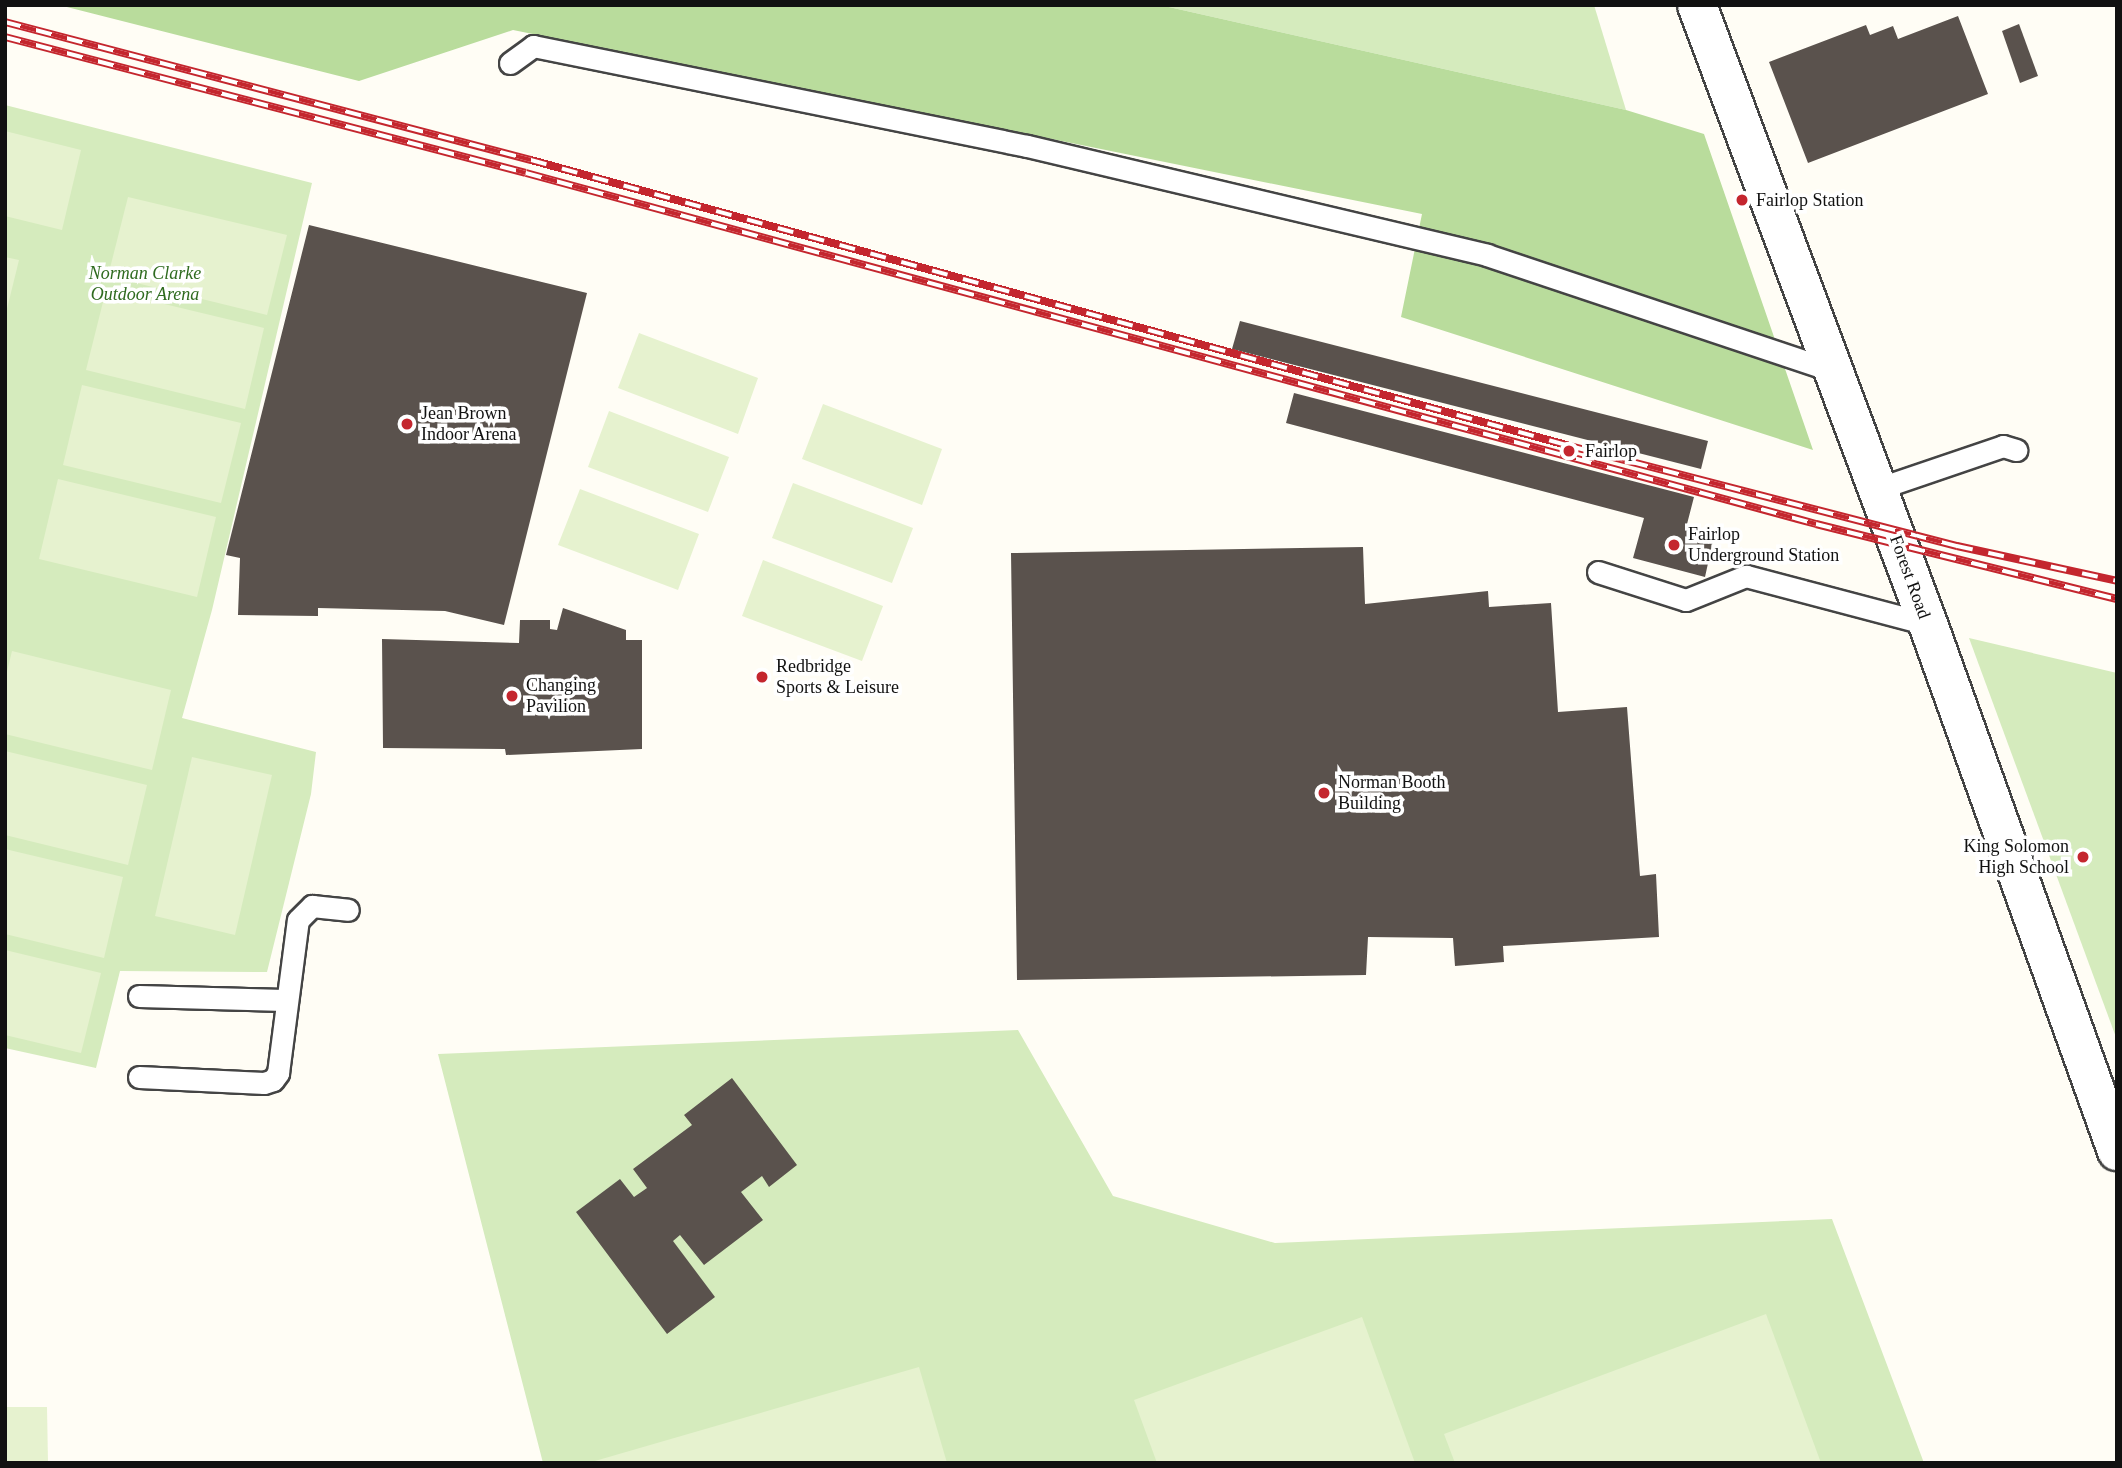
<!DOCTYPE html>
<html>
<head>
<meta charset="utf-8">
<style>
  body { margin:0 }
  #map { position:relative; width:2122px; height:1468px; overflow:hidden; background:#fffdf5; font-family:"Times New Roman",serif }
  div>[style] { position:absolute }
  .green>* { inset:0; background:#d5ebbd }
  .forest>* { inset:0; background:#b9dc9c }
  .pitch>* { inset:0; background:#e6f2cf }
  .building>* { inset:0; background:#5a524d }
  .roads { filter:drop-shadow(2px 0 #444) drop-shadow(-2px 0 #444) drop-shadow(0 2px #444) drop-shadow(0 -2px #444) }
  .service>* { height:21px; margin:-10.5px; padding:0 10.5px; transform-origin:10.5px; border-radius:10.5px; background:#fff }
  .tertiary>* { height:38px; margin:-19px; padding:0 19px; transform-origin:19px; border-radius:19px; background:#fff }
  .rail>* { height:8px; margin-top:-4px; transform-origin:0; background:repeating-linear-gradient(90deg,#fff 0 16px,#c4262e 0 32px); box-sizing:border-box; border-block:2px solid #c4262e }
  .dots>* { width:19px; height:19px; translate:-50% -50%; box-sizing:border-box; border:4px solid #fff; border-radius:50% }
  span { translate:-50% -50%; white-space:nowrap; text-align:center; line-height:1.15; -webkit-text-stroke:7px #fff; paint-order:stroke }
  .poi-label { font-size:18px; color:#111 }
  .left { translate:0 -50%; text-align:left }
  .right { translate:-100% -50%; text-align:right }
  .park-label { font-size:18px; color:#2f6b1f; font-style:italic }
  .street-label { font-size:18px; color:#111 }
  .frame { position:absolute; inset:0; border:7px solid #111; pointer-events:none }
</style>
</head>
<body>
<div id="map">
  <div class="green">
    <div style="clip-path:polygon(1160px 5px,1594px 5px,1626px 110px)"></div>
    <div style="clip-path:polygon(5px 105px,312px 183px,212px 610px,182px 718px,316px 752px,311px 794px,267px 972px,120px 971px,96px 1068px,5px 1048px)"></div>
    <div style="clip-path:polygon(1969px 638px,2117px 673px,2117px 1040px)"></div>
    <div style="clip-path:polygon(1018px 1030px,1113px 1196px,1275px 1243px,1832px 1219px,1924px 1463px,543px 1463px,438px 1054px)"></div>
  </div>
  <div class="forest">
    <div style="clip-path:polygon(59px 5px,1160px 5px,1626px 110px,1704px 134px,1813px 450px,1401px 317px,1422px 214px,513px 30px,359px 81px)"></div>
  </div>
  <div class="pitch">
    <div style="clip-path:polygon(5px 131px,81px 150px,62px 230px,5px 216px)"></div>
    <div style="clip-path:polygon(128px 197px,287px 235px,267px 315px,108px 276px)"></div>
    <div style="clip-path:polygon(5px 257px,19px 260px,5px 317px)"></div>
    <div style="clip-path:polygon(106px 290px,264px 328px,245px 409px,86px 370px)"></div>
    <div style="clip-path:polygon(639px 333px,758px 378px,738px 434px,618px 388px)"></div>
    <div style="clip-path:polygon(82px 385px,241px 423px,221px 503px,63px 465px)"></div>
    <div style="clip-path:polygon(823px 404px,942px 449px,922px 505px,802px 459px)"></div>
    <div style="clip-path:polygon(609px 411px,729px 457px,708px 512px,588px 467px)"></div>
    <div style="clip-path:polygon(58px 479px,216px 517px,197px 597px,39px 559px)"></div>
    <div style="clip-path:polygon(793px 483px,913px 528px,892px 583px,772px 538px)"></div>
    <div style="clip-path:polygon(580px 489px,699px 534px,678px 590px,558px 545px)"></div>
    <div style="clip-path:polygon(763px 560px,883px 606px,862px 661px,742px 616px)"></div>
    <div style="clip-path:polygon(12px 651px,171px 690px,152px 770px,5px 734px,5px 680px)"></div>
    <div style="clip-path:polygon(5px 751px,147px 785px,128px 865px,5px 835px)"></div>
    <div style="clip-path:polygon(192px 757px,272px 775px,235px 935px,155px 916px)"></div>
    <div style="clip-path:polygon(5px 849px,123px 877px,104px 958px,5px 934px)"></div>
    <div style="clip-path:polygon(5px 950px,101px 973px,81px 1053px,5px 1035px)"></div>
    <div style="clip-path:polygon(1766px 1314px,1821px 1463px,1455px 1463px,1444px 1434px)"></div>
    <div style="clip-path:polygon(1362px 1317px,1415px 1463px,1157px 1463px,1134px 1400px)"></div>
    <div style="clip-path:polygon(919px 1367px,947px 1463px,588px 1463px)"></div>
    <div style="clip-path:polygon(47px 1407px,48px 1463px,5px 1463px,5px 1407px)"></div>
  </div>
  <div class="building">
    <div style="clip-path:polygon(1958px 16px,1988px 94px,1808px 163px,1769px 62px,1866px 25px,1870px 35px,1893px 26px,1898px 39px)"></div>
    <div style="clip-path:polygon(2019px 24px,2038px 76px,2020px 83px,2002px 31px)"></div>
    <div style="clip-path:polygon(309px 225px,587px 293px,504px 625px,445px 611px,318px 608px,318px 616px,238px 615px,240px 558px,226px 555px)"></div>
    <div style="clip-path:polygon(1240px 321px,1708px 441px,1701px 469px,1232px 349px)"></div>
    <div style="clip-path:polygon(1294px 393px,1694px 497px,1686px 528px,1714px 536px,1705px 577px,1633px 558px,1644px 518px,1286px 423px)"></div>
    <div style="clip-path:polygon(1363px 547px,1365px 604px,1488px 591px,1489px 607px,1551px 603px,1558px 712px,1627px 707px,1640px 876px,1656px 874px,1659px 937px,1503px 946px,1504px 962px,1455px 966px,1453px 938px,1368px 937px,1366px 975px,1017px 980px,1011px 553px)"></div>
    <div style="clip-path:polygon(563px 608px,626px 630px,626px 640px,642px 640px,642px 749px,506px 755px,505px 749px,383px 748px,382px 639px,519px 643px,520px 620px,550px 620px,550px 629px,557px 630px)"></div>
    <div style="clip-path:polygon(732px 1078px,797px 1165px,769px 1187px,762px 1176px,741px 1192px,763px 1220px,704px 1265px,680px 1235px,673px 1241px,715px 1297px,667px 1334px,576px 1212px,620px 1179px,634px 1197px,647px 1188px,633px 1169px,692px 1125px,684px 1115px)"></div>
  </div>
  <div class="roads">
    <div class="service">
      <div style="left:510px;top:63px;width:29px;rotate:-36deg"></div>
      <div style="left:533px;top:46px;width:504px;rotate:11.44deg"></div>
      <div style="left:1027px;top:146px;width:473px;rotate:13.3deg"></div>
      <div style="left:1487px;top:255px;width:366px;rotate:18.5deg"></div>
      <div style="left:1877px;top:489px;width:133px;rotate:-18.8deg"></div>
      <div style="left:2003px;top:446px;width:14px;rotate:17deg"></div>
      <div style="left:1598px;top:572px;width:92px;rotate:17.7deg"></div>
      <div style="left:1686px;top:600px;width:65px;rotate:-21.8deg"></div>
      <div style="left:1746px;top:576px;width:188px;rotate:14.8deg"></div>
      <div style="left:139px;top:996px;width:145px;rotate:1.6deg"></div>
      <div style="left:139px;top:1077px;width:125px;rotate:2.7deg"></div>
      <div style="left:264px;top:1083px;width:9px;rotate:-18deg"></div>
      <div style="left:273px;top:1080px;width:9px;rotate:-54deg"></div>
      <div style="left:278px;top:1073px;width:154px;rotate:-82.6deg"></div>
      <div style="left:298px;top:920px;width:20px;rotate:-45deg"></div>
      <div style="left:312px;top:906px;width:36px;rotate:6deg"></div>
    </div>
    <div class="tertiary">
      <div style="left:1697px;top:5px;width:661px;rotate:69.54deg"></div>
      <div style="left:1928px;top:624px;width:560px;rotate:70.27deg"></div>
    </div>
  </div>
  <div class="rail">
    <div style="left:5px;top:22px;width:544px;rotate:14.7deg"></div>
    <div style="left:531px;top:160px;width:1078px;rotate:15.39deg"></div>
    <div style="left:1570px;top:446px;width:400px;rotate:14.5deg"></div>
    <div style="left:1957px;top:546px;width:164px;rotate:12.3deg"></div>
    <div style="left:5px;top:37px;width:538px;rotate:14.63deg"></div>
    <div style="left:526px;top:173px;width:1337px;rotate:15.22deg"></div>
    <div style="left:1816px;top:524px;width:310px;rotate:14deg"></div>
  </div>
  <div class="dots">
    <div style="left:1742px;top:200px;background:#c4262e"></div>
    <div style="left:407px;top:424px;background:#c4262e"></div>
    <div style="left:1569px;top:451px;background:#c4262e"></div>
    <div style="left:1674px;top:545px;background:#c4262e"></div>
    <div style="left:762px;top:677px;background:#c4262e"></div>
    <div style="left:512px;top:696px;background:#c4262e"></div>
    <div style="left:1324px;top:793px;background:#c4262e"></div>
    <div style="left:2083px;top:857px;background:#c4262e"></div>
  </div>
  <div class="poi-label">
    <span class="left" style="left:1756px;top:200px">Fairlop Station</span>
    <span class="left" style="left:421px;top:424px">Jean Brown<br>Indoor Arena</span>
    <span class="left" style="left:1585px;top:451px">Fairlop</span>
    <span class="left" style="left:1688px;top:545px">Fairlop<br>Underground Station</span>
    <span class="left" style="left:776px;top:677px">Redbridge<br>Sports &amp; Leisure</span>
    <span class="left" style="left:526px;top:696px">Changing<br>Pavilion</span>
    <span class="left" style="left:1338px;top:793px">Norman Booth<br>Building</span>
    <span class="right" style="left:2069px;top:857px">King Solomon<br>High School</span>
  </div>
  <div class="park-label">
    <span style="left:145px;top:284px">Norman Clarke<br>Outdoor Arena</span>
  </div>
  <div class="street-label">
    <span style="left:1910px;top:577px;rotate:70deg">Forest Road</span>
  </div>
  <div class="frame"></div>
</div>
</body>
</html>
